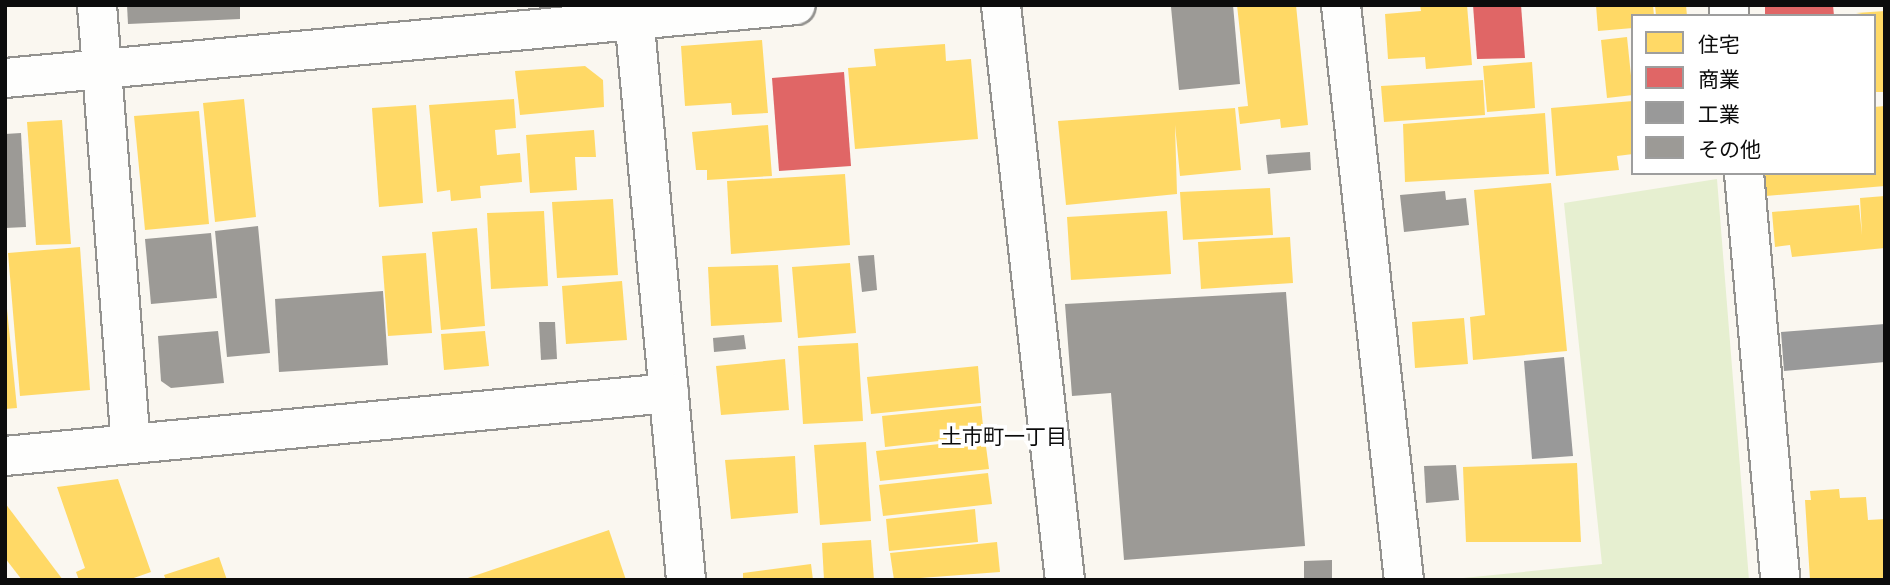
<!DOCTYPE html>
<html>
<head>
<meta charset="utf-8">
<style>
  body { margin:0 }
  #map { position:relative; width:1890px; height:585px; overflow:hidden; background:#faf7f0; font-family:Bitter,"Noto Sans JP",serif }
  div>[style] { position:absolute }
  .green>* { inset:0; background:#e6efd0 }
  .homes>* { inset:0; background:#ffd966 }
  .shops>* { inset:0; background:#e06666 }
  .industry>* { inset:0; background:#999 }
  .building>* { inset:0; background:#9c9a96 }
  .roads { filter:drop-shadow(2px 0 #93928f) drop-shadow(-2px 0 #93928f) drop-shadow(0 2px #93928f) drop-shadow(0 -2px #93928f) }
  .minor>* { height:38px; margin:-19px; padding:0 19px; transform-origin:19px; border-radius:19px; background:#fefefd }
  span { translate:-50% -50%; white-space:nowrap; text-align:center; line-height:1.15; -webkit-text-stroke:7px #fff; paint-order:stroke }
  .neighbourhood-label { font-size:21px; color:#0c0c0c }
  .frame { position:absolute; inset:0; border:7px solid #0c0c0c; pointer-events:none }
  .legend { position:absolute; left:1631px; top:14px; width:245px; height:161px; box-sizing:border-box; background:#fff; border:2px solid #9e9e9e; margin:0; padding:9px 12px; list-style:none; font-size:21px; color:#0c0c0c }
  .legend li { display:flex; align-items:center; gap:14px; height:35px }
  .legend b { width:35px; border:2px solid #9e9e9e }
</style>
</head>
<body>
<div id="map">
  <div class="green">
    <div style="clip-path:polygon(1717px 179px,1749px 580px,1443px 580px,1602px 564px,1564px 203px)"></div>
  </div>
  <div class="homes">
    <div style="clip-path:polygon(1237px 5px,1296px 5px,1308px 125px,1281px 128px,1280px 119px,1240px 124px,1238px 107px,1248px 106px)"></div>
    <div style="clip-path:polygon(1420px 5px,1467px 5px,1472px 65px,1426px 69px,1425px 57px,1388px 59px,1385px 14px,1421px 11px)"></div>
    <div style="clip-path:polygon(1596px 5px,1653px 5px,1654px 16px,1633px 16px,1633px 28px,1598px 31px)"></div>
    <div style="clip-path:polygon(1655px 5px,1686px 5px,1687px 16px,1656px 16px)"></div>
    <div style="clip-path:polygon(1885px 11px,1885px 92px,1874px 92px,1874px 16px,1856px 13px)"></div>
    <div style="clip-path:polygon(1627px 37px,1633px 95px,1607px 98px,1601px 40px)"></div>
    <div style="clip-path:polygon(762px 40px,768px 113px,732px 115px,731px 103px,685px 106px,681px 46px)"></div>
    <div style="clip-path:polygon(945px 44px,946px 61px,971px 59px,978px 139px,855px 149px,848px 68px,876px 66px,874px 49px)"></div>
    <div style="clip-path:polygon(1532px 62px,1535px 108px,1487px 112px,1483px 66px)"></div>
    <div style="clip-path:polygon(585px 66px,603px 80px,604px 107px,520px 115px,515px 71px)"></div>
    <div style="clip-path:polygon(1483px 80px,1485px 115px,1384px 122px,1381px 86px)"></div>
    <div style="clip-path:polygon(244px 99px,256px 217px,215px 222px,203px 103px)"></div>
    <div style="clip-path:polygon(514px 99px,516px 128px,495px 130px,497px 155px,520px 153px,522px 182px,480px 186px,481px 198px,451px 201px,450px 190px,437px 192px,429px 105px)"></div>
    <div style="clip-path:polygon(1633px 101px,1633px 154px,1617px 156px,1619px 170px,1556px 176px,1551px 108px)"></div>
    <div style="clip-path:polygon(416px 105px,423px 203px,379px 207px,372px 108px)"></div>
    <div style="clip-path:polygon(1885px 106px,1885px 186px,1766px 196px,1764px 173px,1874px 173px,1874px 107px)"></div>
    <div style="clip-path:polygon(1235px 108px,1241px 170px,1180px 176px,1175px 125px,1177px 194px,1066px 205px,1058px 121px)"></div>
    <div style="clip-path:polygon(199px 111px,209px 224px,145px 230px,134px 116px)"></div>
    <div style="clip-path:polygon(1545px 113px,1549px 174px,1405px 182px,1403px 124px)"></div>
    <div style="clip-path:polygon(62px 120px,71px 244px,36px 245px,27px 122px)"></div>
    <div style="clip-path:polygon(768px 125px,772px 176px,707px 180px,707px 170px,696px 170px,692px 132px)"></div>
    <div style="clip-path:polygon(594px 130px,596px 157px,575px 157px,577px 190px,530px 193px,526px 135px)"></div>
    <div style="clip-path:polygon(845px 174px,850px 245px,731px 254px,727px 181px)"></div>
    <div style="clip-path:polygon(1551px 183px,1567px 351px,1473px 360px,1470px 317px,1485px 315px,1474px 190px)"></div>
    <div style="clip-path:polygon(1270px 188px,1273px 235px,1183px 240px,1180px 192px)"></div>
    <div style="clip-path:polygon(1885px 196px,1885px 248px,1792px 257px,1790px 245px,1775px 247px,1772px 212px,1859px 205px,1862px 235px,1860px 198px)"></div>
    <div style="clip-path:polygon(613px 199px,618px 275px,557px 278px,552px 202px)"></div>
    <div style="clip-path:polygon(544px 211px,548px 286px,491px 289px,487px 213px)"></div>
    <div style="clip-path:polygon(1167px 211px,1171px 274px,1071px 280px,1067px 217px)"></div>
    <div style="clip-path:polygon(477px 228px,485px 326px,441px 330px,432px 232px)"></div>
    <div style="clip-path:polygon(1290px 237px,1293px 283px,1201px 289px,1198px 242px)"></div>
    <div style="clip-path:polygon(80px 247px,90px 390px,20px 396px,8px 253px)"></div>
    <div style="clip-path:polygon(426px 253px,432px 333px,388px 336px,382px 256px)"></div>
    <div style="clip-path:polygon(850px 263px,856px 333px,798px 338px,792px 267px)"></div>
    <div style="clip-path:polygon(778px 265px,782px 322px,711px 326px,708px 267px)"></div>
    <div style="clip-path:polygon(622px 281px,627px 340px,566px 344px,562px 286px)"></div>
    <div style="clip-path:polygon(5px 289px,17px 408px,5px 409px)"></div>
    <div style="clip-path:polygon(1464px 318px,1468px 364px,1415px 368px,1412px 322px)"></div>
    <div style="clip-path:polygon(485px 331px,489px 366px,444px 370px,441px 334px)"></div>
    <div style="clip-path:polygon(858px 343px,863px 421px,803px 424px,798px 346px)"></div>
    <div style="clip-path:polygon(785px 359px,789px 410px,721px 415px,716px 366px)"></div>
    <div style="clip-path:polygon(978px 366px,981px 403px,871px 414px,867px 377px)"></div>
    <div style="clip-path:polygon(981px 406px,984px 436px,885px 447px,882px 416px)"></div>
    <div style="clip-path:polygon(985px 439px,989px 469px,880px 481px,876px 451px)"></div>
    <div style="clip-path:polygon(866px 442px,871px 521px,820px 525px,814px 445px)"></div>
    <div style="clip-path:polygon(795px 456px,798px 513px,731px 519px,725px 460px)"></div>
    <div style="clip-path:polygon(1577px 463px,1581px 542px,1466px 542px,1463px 467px)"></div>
    <div style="clip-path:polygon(988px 473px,992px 504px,883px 516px,879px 485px)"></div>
    <div style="clip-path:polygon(118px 479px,151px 572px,128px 580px,79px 580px,76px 572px,85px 568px,57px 487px)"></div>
    <div style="clip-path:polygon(1839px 489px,1840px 498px,1866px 497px,1868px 520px,1885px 519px,1885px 580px,1810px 580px,1805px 500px,1811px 500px,1810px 491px)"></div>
    <div style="clip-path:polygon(5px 503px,63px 580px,22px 580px,5px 558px)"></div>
    <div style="clip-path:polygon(975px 509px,978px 542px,889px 551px,886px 519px)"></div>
    <div style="clip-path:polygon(609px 530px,626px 580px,465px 580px,465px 579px)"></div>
    <div style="clip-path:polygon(871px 540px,874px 580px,824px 580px,822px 543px)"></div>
    <div style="clip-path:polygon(997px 542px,1000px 572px,894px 580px,890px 553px)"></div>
    <div style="clip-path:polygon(219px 557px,227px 580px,166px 580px,164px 575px)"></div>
    <div style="clip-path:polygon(811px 564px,813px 580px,743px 580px,743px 573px)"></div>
  </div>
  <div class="shops">
    <div style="clip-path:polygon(1473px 5px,1521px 5px,1525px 58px,1477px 59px)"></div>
    <div style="clip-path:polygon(1765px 5px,1833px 5px,1834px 16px,1765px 16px)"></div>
    <div style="clip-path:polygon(844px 72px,851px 166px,779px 171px,772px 78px)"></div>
  </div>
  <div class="industry">
    <div style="clip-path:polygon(1885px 324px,1885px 362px,1784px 371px,1781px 332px)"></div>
    <div style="clip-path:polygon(1564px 357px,1573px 456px,1532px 459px,1524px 361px)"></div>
  </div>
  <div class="building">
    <div style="clip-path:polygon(127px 5px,240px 5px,240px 19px,128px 24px)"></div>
    <div style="clip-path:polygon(1192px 5px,1233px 5px,1240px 84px,1179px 90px,1171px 7px)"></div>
    <div style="clip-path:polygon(21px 133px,26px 227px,5px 228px,5px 134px)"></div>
    <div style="clip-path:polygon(1310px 152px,1311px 170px,1268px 174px,1266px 155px)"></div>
    <div style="clip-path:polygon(1445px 191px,1446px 200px,1466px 198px,1469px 225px,1404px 232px,1400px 195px)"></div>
    <div style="clip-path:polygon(258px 226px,270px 353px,227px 357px,215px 231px)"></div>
    <div style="clip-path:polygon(211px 233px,217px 298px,151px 304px,145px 239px)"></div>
    <div style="clip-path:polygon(874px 255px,877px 290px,862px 292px,858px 256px)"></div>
    <div style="clip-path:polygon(383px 291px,388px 365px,279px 372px,275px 299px)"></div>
    <div style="clip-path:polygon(1286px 292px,1305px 546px,1124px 560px,1111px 393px,1072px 396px,1065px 304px)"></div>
    <div style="clip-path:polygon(539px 322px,555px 322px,557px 359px,541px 360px)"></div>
    <div style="clip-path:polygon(218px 331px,224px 383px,171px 388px,161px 381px,158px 336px)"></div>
    <div style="clip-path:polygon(744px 335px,746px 349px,714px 352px,713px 338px)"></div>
    <div style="clip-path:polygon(1456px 465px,1459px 500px,1426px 503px,1424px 466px)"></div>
    <div style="clip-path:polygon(1332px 560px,1332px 580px,1304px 580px,1304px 561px)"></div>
  </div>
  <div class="roads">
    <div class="minor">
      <div style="left:97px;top:5px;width:440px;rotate:85.6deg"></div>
      <div style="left:633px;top:5px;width:577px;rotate:84.73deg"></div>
      <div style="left:1001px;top:5px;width:579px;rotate:83.65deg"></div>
      <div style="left:1341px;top:5px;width:578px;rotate:83.75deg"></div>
      <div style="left:1729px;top:5px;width:11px;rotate:90deg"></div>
      <div style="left:5px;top:78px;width:794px;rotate:-5.27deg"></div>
      <div style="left:1744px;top:173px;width:409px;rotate:84.9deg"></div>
      <div style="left:5px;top:456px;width:667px;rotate:-5.42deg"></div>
    </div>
  </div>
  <div class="neighbourhood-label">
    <span style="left:1004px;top:437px">土市町一丁目</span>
  </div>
  <div class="frame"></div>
  <ul class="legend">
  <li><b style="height:19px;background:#ffd966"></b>住宅</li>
  <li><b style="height:19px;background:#e06666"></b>商業</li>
  <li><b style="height:19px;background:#999"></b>工業</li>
  <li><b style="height:19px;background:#9c9a96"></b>その他</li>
  </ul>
</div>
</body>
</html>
